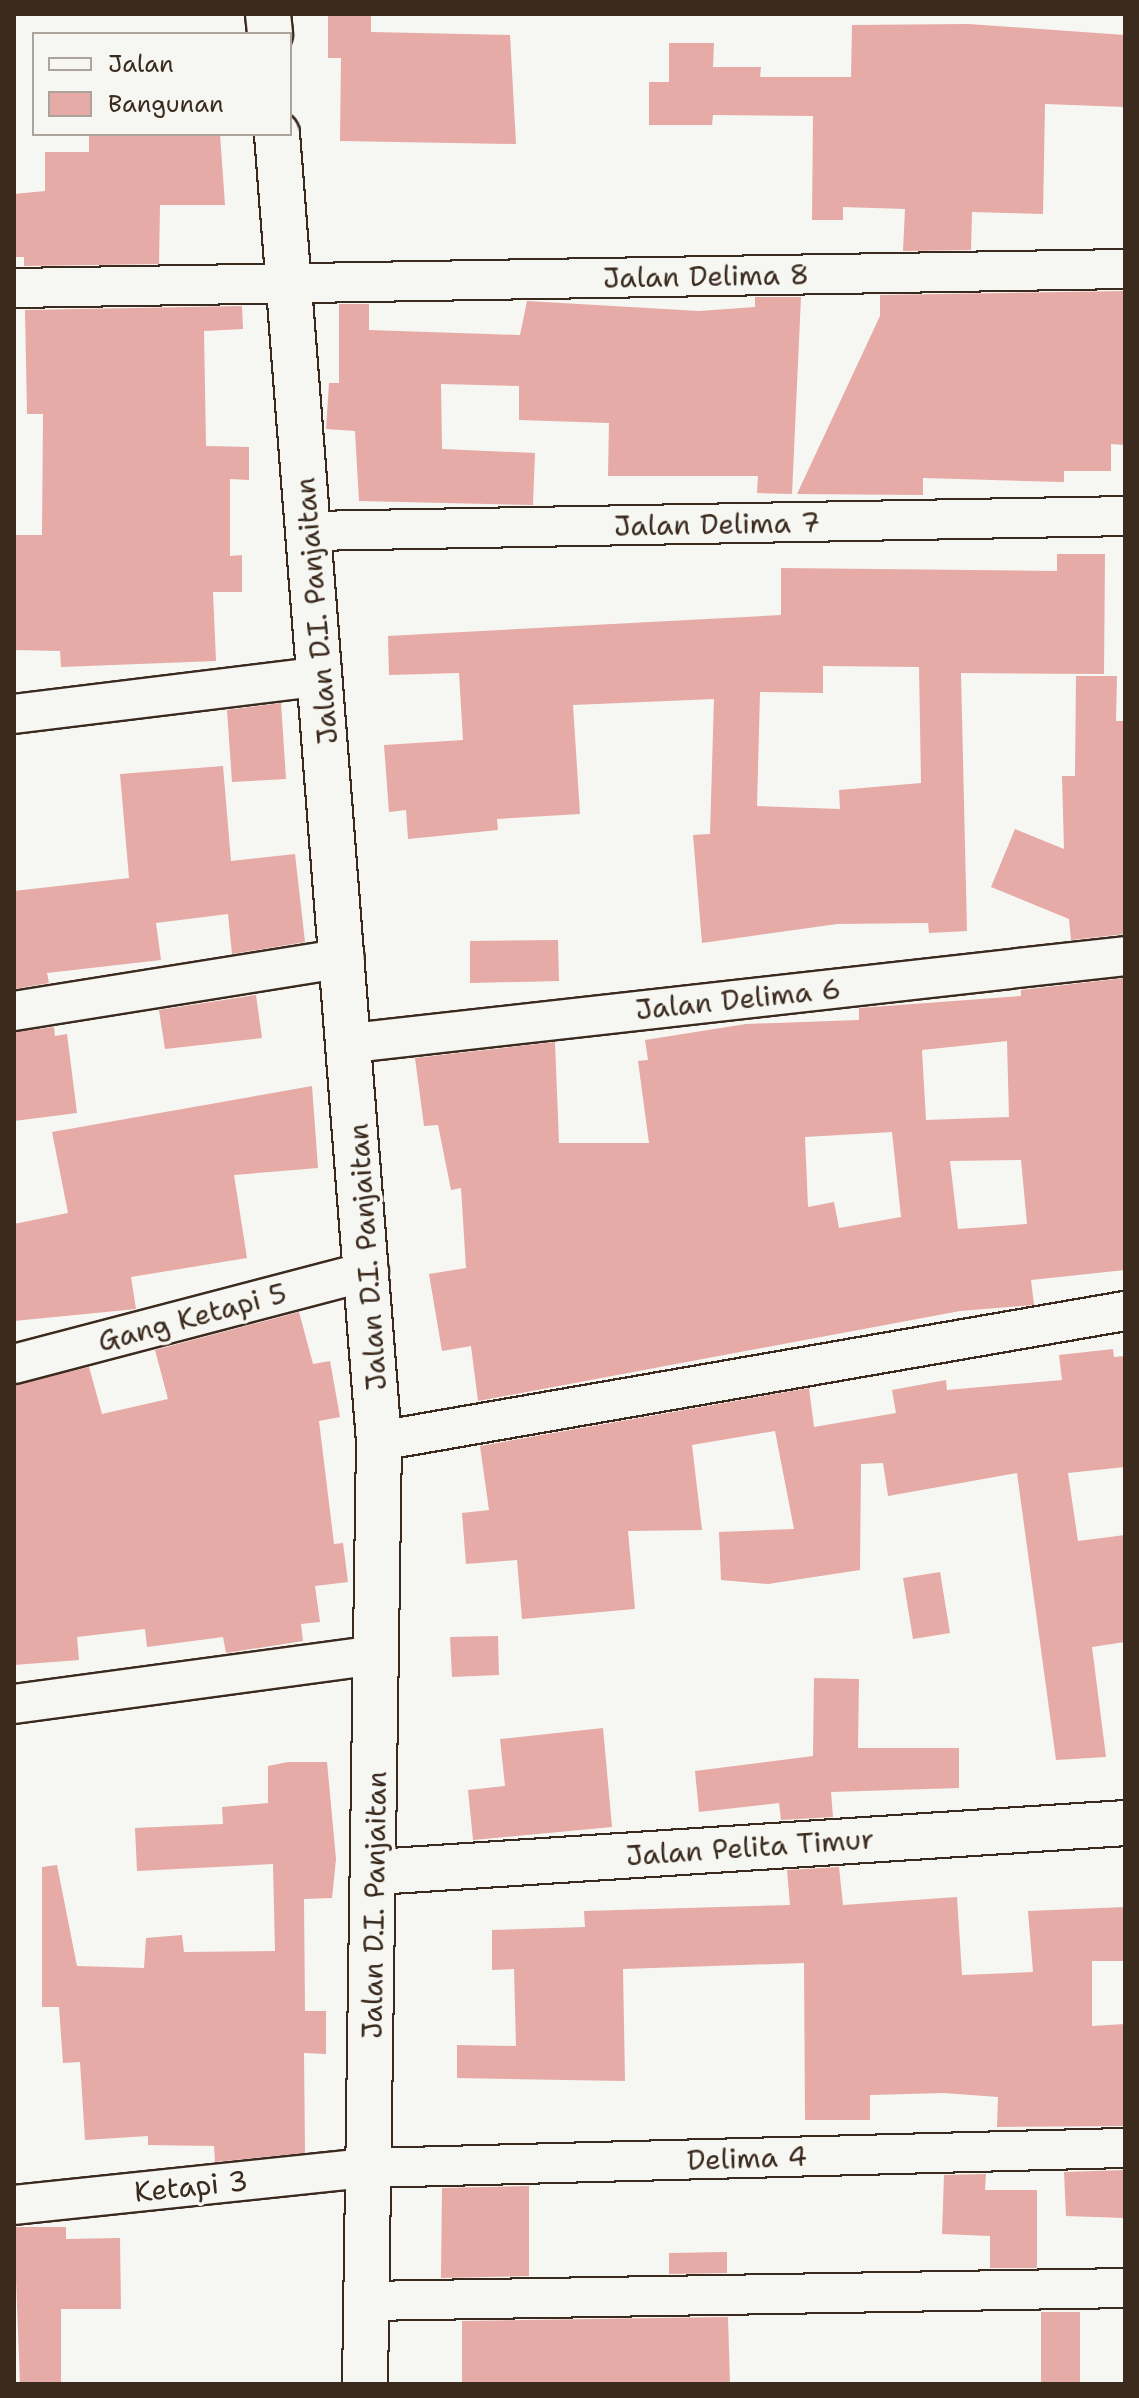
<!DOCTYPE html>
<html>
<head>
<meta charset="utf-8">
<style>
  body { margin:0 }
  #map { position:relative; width:1139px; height:2398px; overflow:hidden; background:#f6f6f2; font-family:"Shantell Sans",sans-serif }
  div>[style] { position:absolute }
  .building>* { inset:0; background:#e6aba6 }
  .roads { filter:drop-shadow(2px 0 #3b2a1e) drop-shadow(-2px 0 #3b2a1e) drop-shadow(0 2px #3b2a1e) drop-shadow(0 -2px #3b2a1e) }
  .minor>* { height:38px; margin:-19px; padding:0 19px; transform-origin:19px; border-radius:19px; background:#f6f6f2 }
  .tertiary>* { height:44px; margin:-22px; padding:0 22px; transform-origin:22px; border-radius:22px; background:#f6f6f2 }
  span { translate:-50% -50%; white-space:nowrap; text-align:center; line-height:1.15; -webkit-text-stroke:7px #f6f6f2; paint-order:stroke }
  .street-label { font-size:28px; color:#3b2a1e }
  .frame { position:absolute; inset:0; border:16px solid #3b2a1e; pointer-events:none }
  .legend { position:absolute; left:32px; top:32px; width:260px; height:104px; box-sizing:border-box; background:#f6f6f2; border:2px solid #aba49d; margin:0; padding:10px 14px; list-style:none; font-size:24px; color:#3b2a1e }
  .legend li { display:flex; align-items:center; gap:16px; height:40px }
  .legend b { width:40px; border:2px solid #aba49d }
</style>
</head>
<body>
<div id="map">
  <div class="building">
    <div style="clip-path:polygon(328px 14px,371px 14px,371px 32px,510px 35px,516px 144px,340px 141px,341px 58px,328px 58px)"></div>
    <div style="clip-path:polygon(968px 24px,1125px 35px,1125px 107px,1045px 104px,1043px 214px,972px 212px,971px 250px,903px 251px,905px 209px,843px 207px,843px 220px,812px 220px,813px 116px,713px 115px,712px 125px,649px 125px,649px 82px,669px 82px,669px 43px,714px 43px,713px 67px,761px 67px,760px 77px,851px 77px,852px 25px)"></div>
    <div style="clip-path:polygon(89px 134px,220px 134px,225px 205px,160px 205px,159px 264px,24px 266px,24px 257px,14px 257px,14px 194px,45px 191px,45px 152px,89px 152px)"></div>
    <div style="clip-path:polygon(1125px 291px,1125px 445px,1111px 444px,1111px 471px,1064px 471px,1064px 482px,923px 478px,923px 495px,797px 494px,880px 316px,880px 295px)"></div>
    <div style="clip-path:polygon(755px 297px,801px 297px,792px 494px,757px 493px,758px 476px,608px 476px,609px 423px,519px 420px,519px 386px,441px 384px,442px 449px,535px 453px,533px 505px,359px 501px,355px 431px,326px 429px,329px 383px,339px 383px,339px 304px,369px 304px,369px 330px,520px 335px,527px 301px,699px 311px,755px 307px)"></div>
    <div style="clip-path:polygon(242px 306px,243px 329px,204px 331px,206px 446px,249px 447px,249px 480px,230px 479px,230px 556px,242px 555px,242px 592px,213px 592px,216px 661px,61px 667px,60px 651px,14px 650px,14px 535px,42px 535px,43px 414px,27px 414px,25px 310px)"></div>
    <div style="clip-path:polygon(evenodd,1057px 554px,1105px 554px,1104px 674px,961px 673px,967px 931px,929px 933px,928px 923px,837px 924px,702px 943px,693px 835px,710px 834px,714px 699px,573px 705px,580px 814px,497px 819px,498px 830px,408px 839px,406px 810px,389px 812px,384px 745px,463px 740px,459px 673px,389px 675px,388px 636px,781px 615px,781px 568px,1057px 571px,1057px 554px,823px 666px,919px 667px,921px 783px,839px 790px,840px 809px,757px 806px,760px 692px,823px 693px,823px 666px)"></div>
    <div style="clip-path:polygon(1076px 676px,1117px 676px,1116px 721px,1125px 721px,1125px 934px,1071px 940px,1069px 919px,991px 887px,1015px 829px,1064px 849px,1062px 776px,1075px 776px)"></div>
    <div style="clip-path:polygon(281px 703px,286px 779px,232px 782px,227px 710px)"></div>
    <div style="clip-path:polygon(223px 766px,231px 861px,295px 854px,305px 942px,232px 954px,228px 914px,156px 923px,161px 960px,47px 973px,49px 983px,14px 989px,14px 891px,129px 878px,120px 774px)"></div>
    <div style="clip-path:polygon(558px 940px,559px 981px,470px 983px,470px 941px)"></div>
    <div style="clip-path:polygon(evenodd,1125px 978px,1125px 1270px,1031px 1280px,1034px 1305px,960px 1311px,478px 1401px,471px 1346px,442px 1351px,429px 1274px,466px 1268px,461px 1188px,451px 1190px,438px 1125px,424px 1126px,415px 1058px,555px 1042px,559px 1143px,649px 1143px,638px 1061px,648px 1060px,645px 1040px,746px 1024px,859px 1020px,859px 1008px,1021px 996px,1021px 990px,1125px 978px,1007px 1041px,1009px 1117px,926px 1120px,922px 1050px,1007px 1041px,1125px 978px,892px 1132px,901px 1217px,839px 1228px,834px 1202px,808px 1207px,805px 1137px,892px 1132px,1125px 978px,1021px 1160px,1027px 1224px,958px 1229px,950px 1161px,1021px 1160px)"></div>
    <div style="clip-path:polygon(256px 995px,262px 1038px,165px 1049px,159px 1010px)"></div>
    <div style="clip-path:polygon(54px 1027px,55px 1036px,67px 1034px,77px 1113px,14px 1121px,14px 1032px)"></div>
    <div style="clip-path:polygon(312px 1086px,318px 1168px,234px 1175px,247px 1258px,131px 1277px,136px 1309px,14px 1321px,14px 1224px,68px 1213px,52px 1132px)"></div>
    <div style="clip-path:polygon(299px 1312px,313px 1364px,330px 1361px,340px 1417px,319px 1421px,334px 1544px,343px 1543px,348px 1582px,315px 1586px,320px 1622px,301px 1624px,303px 1641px,226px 1653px,223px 1637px,147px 1647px,145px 1629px,77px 1637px,79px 1660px,14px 1665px,14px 1385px,89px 1367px,102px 1414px,168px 1399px,155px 1350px)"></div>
    <div style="clip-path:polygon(1113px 1349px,1114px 1357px,1125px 1356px,1125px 1467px,1068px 1473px,1078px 1541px,1125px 1535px,1125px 1642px,1092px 1647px,1106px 1757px,1056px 1760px,1017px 1473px,888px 1496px,883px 1463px,861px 1464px,860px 1570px,768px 1584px,721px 1580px,719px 1532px,794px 1529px,775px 1431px,692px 1445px,702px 1530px,628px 1531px,635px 1609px,522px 1619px,517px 1560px,466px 1564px,462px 1513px,489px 1510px,480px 1446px,809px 1388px,814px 1427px,896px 1413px,892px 1390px,946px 1380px,947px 1390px,1062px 1380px,1059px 1355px)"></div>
    <div style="clip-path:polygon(940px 1572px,950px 1633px,913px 1639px,903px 1578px)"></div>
    <div style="clip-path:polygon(498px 1636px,499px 1675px,452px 1677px,450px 1637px)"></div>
    <div style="clip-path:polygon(814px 1678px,859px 1679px,858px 1748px,959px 1748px,959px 1788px,831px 1792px,833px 1817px,781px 1820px,779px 1803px,699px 1812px,695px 1771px,813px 1756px)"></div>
    <div style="clip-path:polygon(603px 1728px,612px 1827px,473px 1840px,468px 1790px,505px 1786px,500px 1739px)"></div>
    <div style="clip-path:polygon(288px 1762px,327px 1762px,336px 1859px,332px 1898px,304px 1899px,305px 2011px,326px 2011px,326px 2054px,304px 2053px,305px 2153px,215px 2162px,214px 2146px,148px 2145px,148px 2136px,85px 2140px,80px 2062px,63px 2063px,59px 2007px,42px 2007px,42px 1867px,57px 1865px,77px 1966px,144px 1968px,146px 1938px,182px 1935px,184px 1952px,275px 1951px,273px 1864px,137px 1871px,135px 1828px,223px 1824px,222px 1807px,268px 1803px,268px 1766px)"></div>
    <div style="clip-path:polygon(839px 1867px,843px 1905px,957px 1897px,962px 1975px,1033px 1972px,1028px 1911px,1125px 1907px,1125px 1961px,1092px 1961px,1092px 2026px,1125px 2024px,1125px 2126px,997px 2127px,998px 2097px,944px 2093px,870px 2095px,870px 2120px,805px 2120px,804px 1963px,623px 1969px,625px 2081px,457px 2078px,457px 2045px,516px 2046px,514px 1969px,492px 1970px,492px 1930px,585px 1927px,584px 1911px,790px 1905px,787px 1870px)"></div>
    <div style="clip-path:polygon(1125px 2170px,1125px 2218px,1066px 2216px,1064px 2172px)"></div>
    <div style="clip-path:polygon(986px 2174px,985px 2190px,1037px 2190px,1037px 2268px,990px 2268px,990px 2236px,942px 2234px,944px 2175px)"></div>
    <div style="clip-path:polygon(529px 2186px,529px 2276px,441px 2278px,442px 2188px)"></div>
    <div style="clip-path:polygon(14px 2227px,66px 2227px,66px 2239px,120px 2238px,121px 2309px,61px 2309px,61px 2384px,20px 2384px)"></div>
    <div style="clip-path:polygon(727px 2252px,727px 2273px,669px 2274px,669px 2253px)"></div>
    <div style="clip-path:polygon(1041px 2312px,1080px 2312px,1080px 2384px,1041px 2384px)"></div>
    <div style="clip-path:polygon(728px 2317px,730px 2384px,462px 2384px,462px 2321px)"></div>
  </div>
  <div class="roads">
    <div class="minor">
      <div style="left:14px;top:288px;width:1111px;rotate:-0.98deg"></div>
      <div style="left:310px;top:531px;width:815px;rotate:-1.05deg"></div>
      <div style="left:14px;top:714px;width:310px;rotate:-7deg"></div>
      <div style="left:14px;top:1011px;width:335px;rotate:-9.1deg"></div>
      <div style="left:352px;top:1043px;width:778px;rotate:-6.42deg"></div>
      <div style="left:14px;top:1364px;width:367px;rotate:-14.7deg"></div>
      <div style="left:379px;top:1441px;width:757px;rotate:-9.89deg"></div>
      <div style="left:14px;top:1704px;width:367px;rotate:-7.7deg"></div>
      <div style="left:14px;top:2205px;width:357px;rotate:-6deg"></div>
      <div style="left:369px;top:2168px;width:756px;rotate:-1.52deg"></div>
      <div style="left:367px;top:2301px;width:758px;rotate:-0.98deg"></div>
    </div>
    <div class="tertiary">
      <div style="left:268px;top:14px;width:20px;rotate:84deg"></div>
      <div style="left:277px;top:134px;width:1311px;rotate:85.54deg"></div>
      <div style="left:379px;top:1441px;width:943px;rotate:90.85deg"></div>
      <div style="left:376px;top:1872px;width:751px;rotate:-3.74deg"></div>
    </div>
  </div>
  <div class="street-label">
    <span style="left:706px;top:276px;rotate:-1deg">Jalan Delima 8</span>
    <span style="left:717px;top:524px;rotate:-1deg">Jalan Delima 7</span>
    <span style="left:316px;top:611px;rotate:-95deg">Jalan D.I. Panjaitan</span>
    <span style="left:738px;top:999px;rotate:-6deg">Jalan Delima 6</span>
    <span style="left:367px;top:1257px;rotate:-94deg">Jalan D.I. Panjaitan</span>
    <span style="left:192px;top:1317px;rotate:-15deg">Gang Ketapi 5</span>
    <span style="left:750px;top:1847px;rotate:-4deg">Jalan Pelita Timur</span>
    <span style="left:374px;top:1905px;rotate:-89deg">Jalan D.I. Panjaitan</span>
    <span style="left:747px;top:2158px;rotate:-2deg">Delima 4</span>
    <span style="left:191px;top:2186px;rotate:-6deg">Ketapi 3</span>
  </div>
  <div class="frame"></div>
  <ul class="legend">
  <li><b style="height:10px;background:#f6f6f2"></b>Jalan</li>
  <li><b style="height:22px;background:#e6aba6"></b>Bangunan</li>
  </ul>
</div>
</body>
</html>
